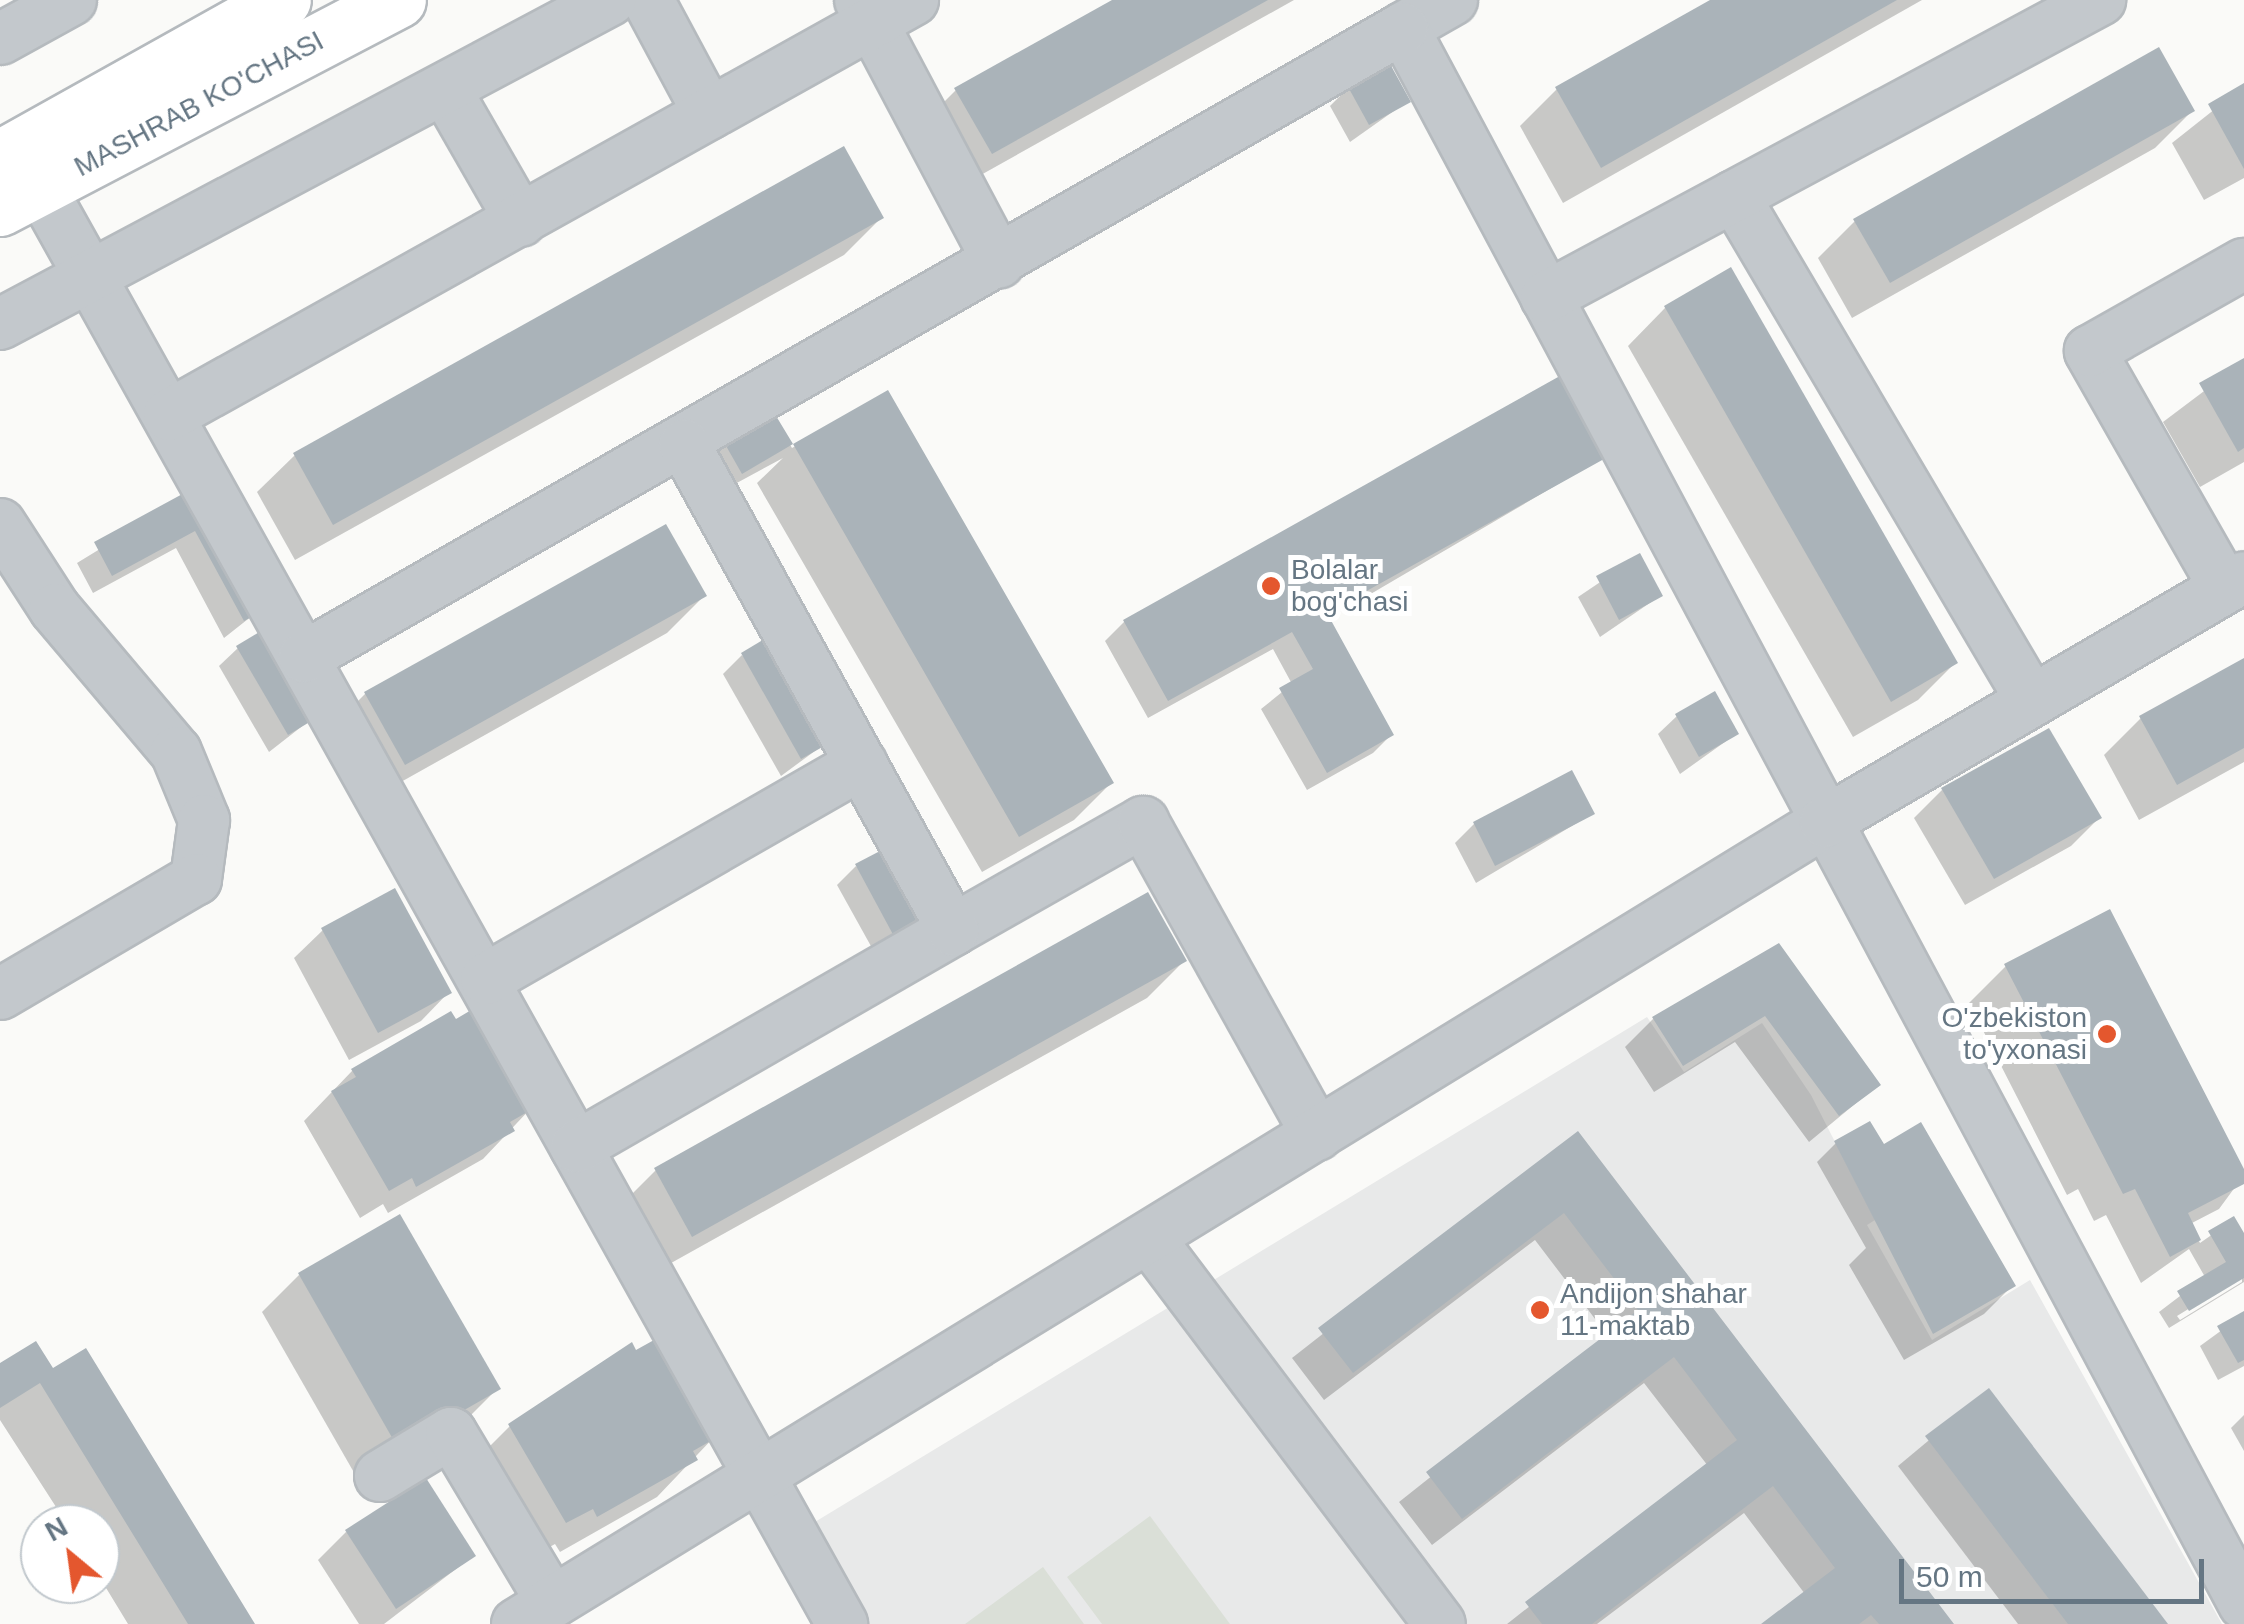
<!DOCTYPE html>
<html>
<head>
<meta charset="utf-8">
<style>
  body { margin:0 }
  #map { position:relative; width:2244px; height:1624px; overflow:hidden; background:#fafaf8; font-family:Helvetica,sans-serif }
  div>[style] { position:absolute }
  .built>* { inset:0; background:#e8e9e9 }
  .green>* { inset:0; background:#dadfd7 }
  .shadow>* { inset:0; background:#0003 }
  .building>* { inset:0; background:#aab3b9 }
  .roads { filter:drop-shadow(2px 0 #b5babe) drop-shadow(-2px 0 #b5babe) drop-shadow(0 2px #b5babe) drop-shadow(0 -2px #b5babe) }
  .minor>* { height:50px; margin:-25px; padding:0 25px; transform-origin:25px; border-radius:25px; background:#c3c8cc }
  .major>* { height:55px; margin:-27.5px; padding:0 27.5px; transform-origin:27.5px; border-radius:27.5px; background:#fff }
  .dots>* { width:28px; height:28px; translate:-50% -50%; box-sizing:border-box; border:5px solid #fff; border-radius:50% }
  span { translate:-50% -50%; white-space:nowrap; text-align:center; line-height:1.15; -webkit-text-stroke:10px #fff; paint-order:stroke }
  .street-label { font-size:28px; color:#657683 }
  .poi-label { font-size:28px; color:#657683 }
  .left { translate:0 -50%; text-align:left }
  .right { translate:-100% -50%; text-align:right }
  .north { position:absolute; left:20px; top:1504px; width:100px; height:100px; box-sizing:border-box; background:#fff; border:2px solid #c1c8cd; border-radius:50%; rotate:331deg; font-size:28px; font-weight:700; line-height:40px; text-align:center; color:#657683 }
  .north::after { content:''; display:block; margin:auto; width:35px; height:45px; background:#e4572e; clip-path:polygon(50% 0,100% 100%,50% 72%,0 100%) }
  .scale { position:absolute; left:1899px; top:1559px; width:305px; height:45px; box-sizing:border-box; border:5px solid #657683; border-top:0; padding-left:12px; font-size:30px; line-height:35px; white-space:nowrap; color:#657683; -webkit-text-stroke:8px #fff; paint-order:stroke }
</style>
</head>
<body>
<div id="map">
  <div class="built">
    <div style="clip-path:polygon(1647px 1017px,1684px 1072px,1762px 1023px,1811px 1095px,1875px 1220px,1867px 1225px,1932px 1340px,2030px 1280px,2222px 1624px,862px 1624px,805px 1528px)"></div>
  </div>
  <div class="green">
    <div style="clip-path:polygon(1150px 1516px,1230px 1624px,1102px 1624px,1067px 1577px)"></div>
    <div style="clip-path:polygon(1043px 1567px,1084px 1624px,965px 1624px)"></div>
  </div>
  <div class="shadow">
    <div style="clip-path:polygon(1117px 0,1294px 0,954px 190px,919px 127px,956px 90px)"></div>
    <div style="clip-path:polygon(1715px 0,1922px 0,1563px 203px,1520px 126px,1557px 89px)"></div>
    <div style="clip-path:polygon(2244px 86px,2244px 178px,2204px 200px,2172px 143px)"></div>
    <div style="clip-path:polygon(1349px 87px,1408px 101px,1350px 142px,1330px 106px)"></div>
    <div style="clip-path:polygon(2192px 111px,2155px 148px,1852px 318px,1818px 258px,1855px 221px)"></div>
    <div style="clip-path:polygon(881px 218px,844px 255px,295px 560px,257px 492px,295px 455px)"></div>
    <div style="clip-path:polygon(1730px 271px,1955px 663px,1918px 700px,1853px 737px,1628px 346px,1665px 308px)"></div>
    <div style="clip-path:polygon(2244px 361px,2244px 462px,2200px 487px,2163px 422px)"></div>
    <div style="clip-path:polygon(1575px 371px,1618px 449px,1328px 619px,1391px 735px,1373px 753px,1307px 790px,1261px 709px,1292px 684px,1273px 649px,1148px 718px,1105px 641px,1124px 622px)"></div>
    <div style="clip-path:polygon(887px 394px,1111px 783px,1074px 820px,982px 872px,757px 483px,783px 458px,722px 491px,699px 450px,766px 404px,792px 448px)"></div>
    <div style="clip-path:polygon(198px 489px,262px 608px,224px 638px,176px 548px,93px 593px,77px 563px)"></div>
    <div style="clip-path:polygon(665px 527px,704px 596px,667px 633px,367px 801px,328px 731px,365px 694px)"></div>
    <div style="clip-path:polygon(1639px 556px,1660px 596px,1600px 637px,1578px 597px)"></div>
    <div style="clip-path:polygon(238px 648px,310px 720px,269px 752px,219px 666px)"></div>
    <div style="clip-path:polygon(742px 655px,823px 745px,781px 776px,723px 674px)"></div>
    <div style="clip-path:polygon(2244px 661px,2244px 762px,2139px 820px,2104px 755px,2141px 718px)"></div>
    <div style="clip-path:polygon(1677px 716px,1736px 734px,1680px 774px,1658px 734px)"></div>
    <div style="clip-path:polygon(1942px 790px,2099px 818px,2071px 846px,1965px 905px,1914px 818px)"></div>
    <div style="clip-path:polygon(1592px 814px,1476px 883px,1455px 843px,1474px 824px)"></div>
    <div style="clip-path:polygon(856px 866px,918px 927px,877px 957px,837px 885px)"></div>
    <div style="clip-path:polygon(323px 930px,449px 992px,421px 1021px,349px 1060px,294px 958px)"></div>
    <div style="clip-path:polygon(1778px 947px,1878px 1085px,1809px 1142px,1735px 1042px,1654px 1092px,1625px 1047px,1653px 1019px)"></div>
    <div style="clip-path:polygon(1184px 961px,1147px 998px,655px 1272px,619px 1207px,656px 1170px)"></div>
    <div style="clip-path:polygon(evenodd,2006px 966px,2244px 1175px,2219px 1209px,2190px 1224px,2200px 1243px,2233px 1220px,2244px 1238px,2244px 1282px,2169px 1328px,2159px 1312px,2205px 1277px,2189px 1249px,2141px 1283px,2106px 1215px,2094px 1221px,2078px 1189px,2067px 1195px,1969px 1003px,2006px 966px,2242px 1276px,2242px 1282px,2180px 1320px,2177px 1316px,2242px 1276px)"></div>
    <div style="clip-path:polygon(450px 1014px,533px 1106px,483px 1159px,388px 1213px,383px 1204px,360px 1218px,304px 1121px,352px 1071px)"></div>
    <div style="clip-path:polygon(1578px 1134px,1950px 1624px,1765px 1624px,1805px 1594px,1744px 1513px,1597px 1624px,1507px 1624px,1708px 1466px,1644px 1383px,1432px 1545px,1399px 1502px,1608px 1336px,1535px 1240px,1324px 1400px,1292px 1358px)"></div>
    <div style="clip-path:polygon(1836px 1143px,1883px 1147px,2012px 1286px,1984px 1314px,1904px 1360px,1849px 1265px,1866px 1248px,1817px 1162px)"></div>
    <div style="clip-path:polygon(299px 1275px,497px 1389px,460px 1426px,360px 1483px,262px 1312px)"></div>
    <div style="clip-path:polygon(2244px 1314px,2244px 1366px,2218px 1380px,2200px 1346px)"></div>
    <div style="clip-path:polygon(0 1366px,52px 1372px,252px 1624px,128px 1624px,100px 1578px,100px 1524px,67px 1524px,0 1420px)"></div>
    <div style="clip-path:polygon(1988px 1391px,2165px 1624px,2018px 1624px,1898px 1466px)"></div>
    <div style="clip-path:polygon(2244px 1415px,2244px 1451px,2231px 1428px)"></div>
    <div style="clip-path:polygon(510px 1426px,717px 1434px,657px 1497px,560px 1552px,555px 1544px,528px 1559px,473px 1463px)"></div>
    <div style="clip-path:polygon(346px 1532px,473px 1556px,384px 1624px,359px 1624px,318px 1560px)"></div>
  </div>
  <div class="building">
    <div style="clip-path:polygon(1112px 0,1268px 0,992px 154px,954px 88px)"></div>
    <div style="clip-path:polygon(1710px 0,1897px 0,1601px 168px,1555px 87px)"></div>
    <div style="clip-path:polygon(2159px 47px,2195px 111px,1890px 283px,1853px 219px)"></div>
    <div style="clip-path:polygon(1389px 62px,1411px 102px,1369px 125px,1347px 85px)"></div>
    <div style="clip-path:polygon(2244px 83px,2244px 169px,2208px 104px)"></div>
    <div style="clip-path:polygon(844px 146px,884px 218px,333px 525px,293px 453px)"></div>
    <div style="clip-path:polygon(1731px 267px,1958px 663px,1891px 702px,1664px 306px)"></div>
    <div style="clip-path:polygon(2244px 358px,2244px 448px,2238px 452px,2199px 383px)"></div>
    <div style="clip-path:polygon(1576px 367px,1622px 449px,1327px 613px,1394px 735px,1327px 773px,1279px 688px,1313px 669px,1292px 632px,1168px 701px,1123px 620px)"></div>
    <div style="clip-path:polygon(888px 390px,1114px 783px,1019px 837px,793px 444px,742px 474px,717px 430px,767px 401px,793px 444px)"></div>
    <div style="clip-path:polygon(199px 485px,266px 609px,244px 621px,195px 531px,112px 576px,94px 542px)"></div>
    <div style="clip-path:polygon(666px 524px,707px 596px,405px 765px,364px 692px)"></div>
    <div style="clip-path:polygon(1640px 553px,1663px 596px,1619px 620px,1596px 576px)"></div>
    <div style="clip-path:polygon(261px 631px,313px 720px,288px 735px,236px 646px)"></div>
    <div style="clip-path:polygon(766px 638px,826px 745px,801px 759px,741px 653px)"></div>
    <div style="clip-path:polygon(2244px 658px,2244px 748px,2177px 785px,2139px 716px)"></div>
    <div style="clip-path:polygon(1715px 691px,1739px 734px,1699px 757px,1675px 714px)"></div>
    <div style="clip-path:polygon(2049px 728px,2102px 818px,1994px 879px,1941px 788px)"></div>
    <div style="clip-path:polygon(1572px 770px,1595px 814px,1495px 866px,1473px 822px)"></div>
    <div style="clip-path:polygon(880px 851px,921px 927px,896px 940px,855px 864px)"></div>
    <div style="clip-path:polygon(395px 888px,452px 993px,378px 1033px,321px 928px)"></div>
    <div style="clip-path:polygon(1148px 892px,1187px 961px,692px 1237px,654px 1168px)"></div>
    <div style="clip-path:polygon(2110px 909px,2244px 1169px,2244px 1184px,2188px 1213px,2201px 1240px,2170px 1257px,2135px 1189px,2123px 1194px,2004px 964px)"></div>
    <div style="clip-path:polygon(1779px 943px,1881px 1085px,1839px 1116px,1765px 1016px,1683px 1066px,1652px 1017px)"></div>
    <div style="clip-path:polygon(478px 1006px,536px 1107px,510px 1122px,515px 1131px,416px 1187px,412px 1178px,389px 1191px,331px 1091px,356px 1077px,351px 1069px,451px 1011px,456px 1019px)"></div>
    <div style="clip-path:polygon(1870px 1121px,1884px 1144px,1921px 1122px,2016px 1286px,1933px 1334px,1834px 1141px)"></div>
    <div style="clip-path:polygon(1578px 1131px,1954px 1624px,1879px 1624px,1871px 1615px,1859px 1624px,1761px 1624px,1835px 1568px,1773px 1486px,1592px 1624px,1542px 1624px,1525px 1602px,1737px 1440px,1674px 1357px,1462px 1519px,1426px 1472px,1638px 1310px,1564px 1213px,1353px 1373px,1318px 1328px)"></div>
    <div style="clip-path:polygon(400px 1214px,501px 1389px,398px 1448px,298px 1273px)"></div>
    <div style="clip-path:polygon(2234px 1216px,2244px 1233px,2244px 1278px,2189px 1311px,2177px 1291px,2226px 1262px,2208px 1231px)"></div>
    <div style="clip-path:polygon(2244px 1311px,2244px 1360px,2238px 1363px,2217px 1326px)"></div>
    <div style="clip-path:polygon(663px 1335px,721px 1435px,693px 1451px,698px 1460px,597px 1517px,593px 1509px,566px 1523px,508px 1424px,632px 1342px,636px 1350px)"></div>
    <div style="clip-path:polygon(36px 1341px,53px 1368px,86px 1348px,255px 1624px,188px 1624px,40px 1383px,0 1408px,0 1363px)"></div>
    <div style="clip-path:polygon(1989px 1388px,2168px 1624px,2068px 1624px,1925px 1436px)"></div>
    <div style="clip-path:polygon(426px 1478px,476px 1556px,396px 1609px,345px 1530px)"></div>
  </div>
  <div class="roads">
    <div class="minor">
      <div style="left:648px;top:0;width:129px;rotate:61.8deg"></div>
      <div style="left:860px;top:0;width:297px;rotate:62.1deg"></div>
      <div style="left:1452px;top:0;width:56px;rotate:150.3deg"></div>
      <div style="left:1403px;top:28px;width:1786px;rotate:61.91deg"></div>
      <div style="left:0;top:39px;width:81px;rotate:-28.8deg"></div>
      <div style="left:445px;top:89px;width:152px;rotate:60.1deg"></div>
      <div style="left:40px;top:187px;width:1646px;rotate:60.83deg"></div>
      <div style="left:1734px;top:196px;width:586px;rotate:59.46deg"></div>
      <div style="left:1546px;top:297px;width:629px;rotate:-28.2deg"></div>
      <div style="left:0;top:324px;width:691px;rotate:-27.97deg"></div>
      <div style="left:169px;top:415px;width:852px;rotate:-29.15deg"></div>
      <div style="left:0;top:524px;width:101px;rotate:57.1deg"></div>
      <div style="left:55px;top:609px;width:187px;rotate:49.8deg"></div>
      <div style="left:176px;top:752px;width:74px;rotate:67.6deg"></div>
      <div style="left:204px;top:820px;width:60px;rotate:97.7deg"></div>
      <div style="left:196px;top:879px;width:227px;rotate:149.6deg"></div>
      <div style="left:2225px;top:588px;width:273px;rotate:-119.7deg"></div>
      <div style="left:2090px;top:351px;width:177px;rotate:-29.5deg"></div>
      <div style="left:304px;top:657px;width:1266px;rotate:-29.78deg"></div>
      <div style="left:953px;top:930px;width:219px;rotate:-29.6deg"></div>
      <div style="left:1143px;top:822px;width:358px;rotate:60.9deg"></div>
      <div style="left:486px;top:979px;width:433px;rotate:-29.8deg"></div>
      <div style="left:576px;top:1147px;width:435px;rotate:-29.9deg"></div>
      <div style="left:953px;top:930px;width:555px;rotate:-118.96deg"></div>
      <div style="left:1149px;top:1238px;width:483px;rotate:53deg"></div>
      <div style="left:380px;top:1476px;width:83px;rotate:-31.2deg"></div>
      <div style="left:451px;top:1433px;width:197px;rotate:59.1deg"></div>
      <div style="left:517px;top:1624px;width:1534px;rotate:-31.51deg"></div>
      <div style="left:1825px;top:822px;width:485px;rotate:-30.3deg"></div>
    </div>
    <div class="major">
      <div style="left:0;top:158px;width:324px;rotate:-29.2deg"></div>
      <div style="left:0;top:208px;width:449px;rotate:-27.6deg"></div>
    </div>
  </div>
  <div class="dots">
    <div style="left:1271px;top:586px;background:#e4572e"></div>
    <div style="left:2107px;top:1034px;background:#e4572e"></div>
    <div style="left:1540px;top:1310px;background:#e4572e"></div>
  </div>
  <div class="street-label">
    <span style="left:199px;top:104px;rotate:-28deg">MASHRAB KO'CHASI</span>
  </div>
  <div class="poi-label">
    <span class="left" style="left:1291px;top:586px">Bolalar<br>bog'chasi</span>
    <span class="right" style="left:2087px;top:1034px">O'zbekiston<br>to'yxonasi</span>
    <span class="left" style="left:1560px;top:1310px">Andijon shahar<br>11-maktab</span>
  </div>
  <div class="north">N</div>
  <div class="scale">50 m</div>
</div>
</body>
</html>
